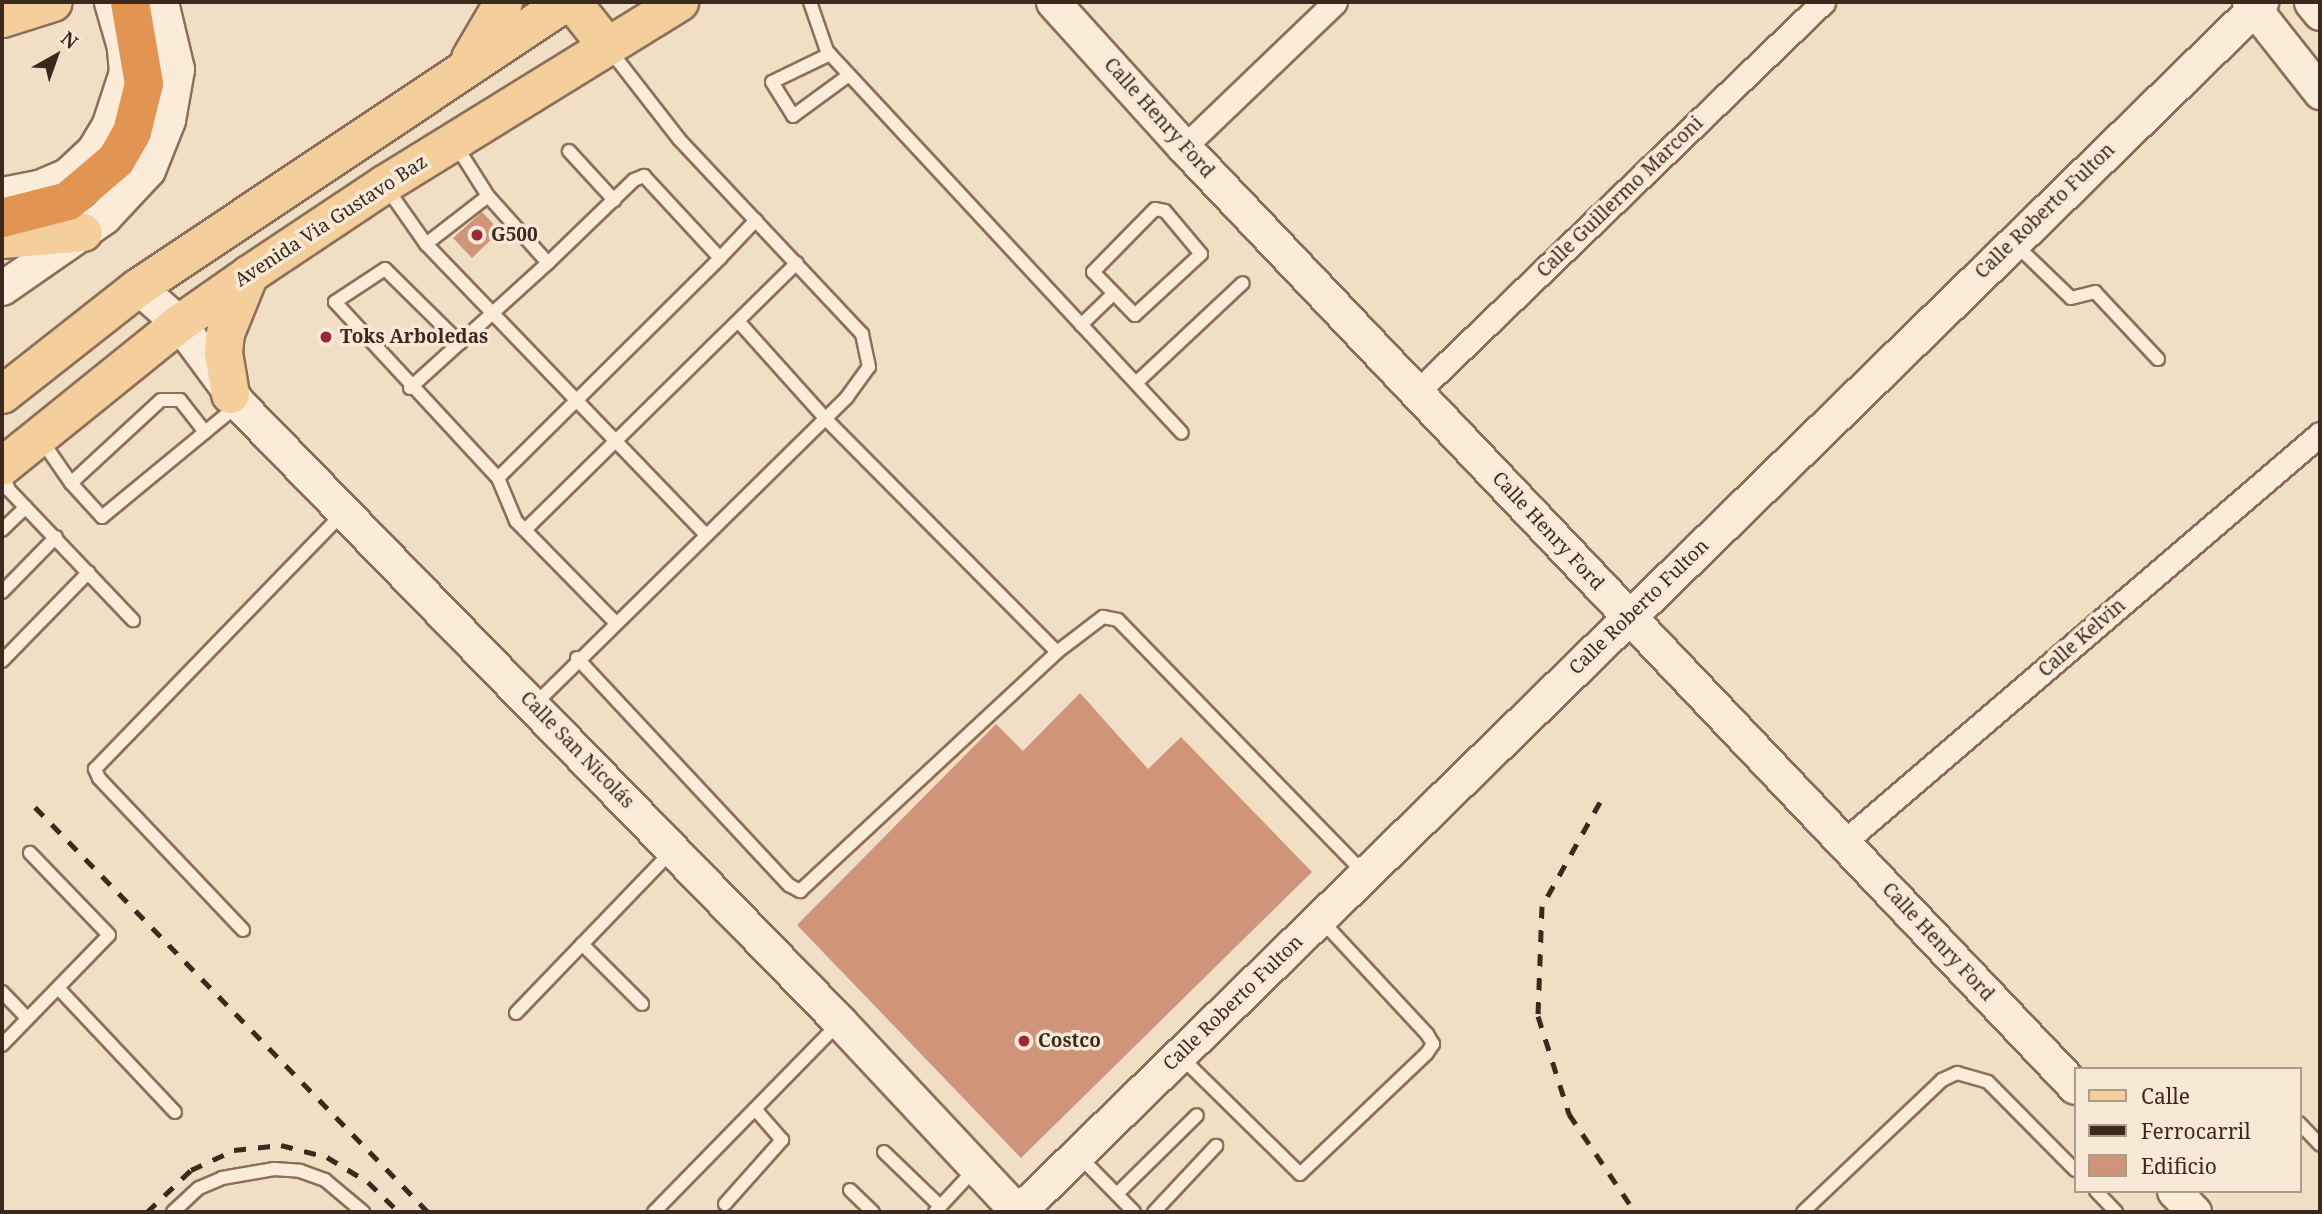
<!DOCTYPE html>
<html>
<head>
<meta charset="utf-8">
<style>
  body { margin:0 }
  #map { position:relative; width:2322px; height:1214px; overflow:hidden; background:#f0dec5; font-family:"Noto Serif",serif }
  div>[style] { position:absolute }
  .building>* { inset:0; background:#cf9479 }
  .roads { filter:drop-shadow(2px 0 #8c6f5a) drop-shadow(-2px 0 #8c6f5a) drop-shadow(0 2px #8c6f5a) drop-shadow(0 -2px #8c6f5a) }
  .lane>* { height:12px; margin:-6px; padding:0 6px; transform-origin:6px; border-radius:6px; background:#faecd8 }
  .street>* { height:23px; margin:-11.5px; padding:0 11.5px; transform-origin:11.5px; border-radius:11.5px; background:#faecd8 }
  .secondary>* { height:33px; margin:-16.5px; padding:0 16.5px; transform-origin:16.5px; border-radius:16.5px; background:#faecd8 }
  .primary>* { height:37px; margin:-18.5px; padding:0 18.5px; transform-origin:18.5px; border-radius:18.5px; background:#f4cf9b }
  .highway>* { height:38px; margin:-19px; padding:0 19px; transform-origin:19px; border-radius:19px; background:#e29453 }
  .rail>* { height:5px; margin-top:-2.5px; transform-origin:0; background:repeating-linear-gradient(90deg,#3b291e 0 12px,transparent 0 24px) }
  .dots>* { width:19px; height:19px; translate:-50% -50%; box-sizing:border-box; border:4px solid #f7e9d5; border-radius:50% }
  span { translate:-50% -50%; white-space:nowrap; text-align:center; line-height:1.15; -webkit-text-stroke:7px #f7e9d5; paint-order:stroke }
  .street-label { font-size:19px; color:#3b291e }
  .poi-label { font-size:19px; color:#3b291e; font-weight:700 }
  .left { translate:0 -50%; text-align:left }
  .frame { position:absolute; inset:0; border:4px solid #3b291e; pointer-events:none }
  .legend { position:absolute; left:2074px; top:1067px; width:228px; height:126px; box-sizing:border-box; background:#f7e9d5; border:2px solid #ac9c8c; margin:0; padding:9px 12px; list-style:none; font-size:21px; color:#3b291e }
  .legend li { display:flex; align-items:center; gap:14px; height:35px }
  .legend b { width:35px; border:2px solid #ac9c8c }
  .north { position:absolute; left:21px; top:21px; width:70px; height:70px; -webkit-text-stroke:5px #f7e9d5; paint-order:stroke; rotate:40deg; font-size:19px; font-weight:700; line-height:28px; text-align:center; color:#3b291e }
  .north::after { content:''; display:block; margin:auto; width:24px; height:32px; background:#3b291e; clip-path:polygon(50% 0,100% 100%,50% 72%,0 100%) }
</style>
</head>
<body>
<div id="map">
  <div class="building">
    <div style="clip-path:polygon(482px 212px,500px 231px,472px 258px,453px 238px)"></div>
    <div style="clip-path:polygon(1080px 693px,1148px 769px,1181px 737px,1312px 872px,1021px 1158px,797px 925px,996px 724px,1023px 751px)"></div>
  </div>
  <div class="roads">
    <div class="lane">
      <div style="left:810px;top:2px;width:52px;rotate:70.9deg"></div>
      <div style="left:827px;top:51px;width:521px;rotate:47.1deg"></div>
      <div style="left:830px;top:54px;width:64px;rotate:154.2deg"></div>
      <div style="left:772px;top:82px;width:40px;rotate:58deg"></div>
      <div style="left:793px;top:116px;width:69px;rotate:-36.2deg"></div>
      <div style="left:569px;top:151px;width:67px;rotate:47.4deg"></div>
      <div style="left:386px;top:187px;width:70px;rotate:54.9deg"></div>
      <div style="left:426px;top:244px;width:402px;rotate:46.1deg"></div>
      <div style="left:1155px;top:209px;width:10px;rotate:11deg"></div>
      <div style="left:1165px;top:211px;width:56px;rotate:50.1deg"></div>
      <div style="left:1201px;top:254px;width:90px;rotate:137.3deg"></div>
      <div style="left:1135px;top:315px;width:60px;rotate:-134.3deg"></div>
      <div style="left:1093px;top:272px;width:88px;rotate:-45.5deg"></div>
      <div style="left:2014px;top:243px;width:79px;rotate:44deg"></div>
      <div style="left:2071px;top:298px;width:25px;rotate:-14deg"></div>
      <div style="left:2095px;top:292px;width:92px;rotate:46.8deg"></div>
      <div style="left:426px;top:244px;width:78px;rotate:-37.7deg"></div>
      <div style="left:548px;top:263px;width:120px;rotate:-44deg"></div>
      <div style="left:634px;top:180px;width:11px;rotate:-22deg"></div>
      <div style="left:644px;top:176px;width:112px;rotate:47.2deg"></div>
      <div style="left:720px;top:258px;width:52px;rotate:-46.5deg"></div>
      <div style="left:1081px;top:325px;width:45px;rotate:-44.1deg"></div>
      <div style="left:460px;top:343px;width:105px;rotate:-135.4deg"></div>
      <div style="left:385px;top:269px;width:60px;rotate:146.6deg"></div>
      <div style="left:335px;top:302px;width:240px;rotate:47.2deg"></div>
      <div style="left:498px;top:478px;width:47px;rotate:67.3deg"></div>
      <div style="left:516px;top:521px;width:141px;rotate:45.6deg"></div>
      <div style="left:1136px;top:383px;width:146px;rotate:-43.1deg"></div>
      <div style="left:410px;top:388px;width:186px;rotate:-42.2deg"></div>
      <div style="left:548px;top:263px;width:90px;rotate:-131.8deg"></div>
      <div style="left:488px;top:196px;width:62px;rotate:-122.4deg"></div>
      <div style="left:40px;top:438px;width:55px;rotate:55.4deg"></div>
      <div style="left:71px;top:483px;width:46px;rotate:47.6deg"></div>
      <div style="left:102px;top:517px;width:178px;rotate:-39.5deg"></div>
      <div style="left:2px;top:470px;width:21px;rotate:71deg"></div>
      <div style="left:9px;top:490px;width:180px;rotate:46.4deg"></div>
      <div style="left:498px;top:478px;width:313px;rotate:-44.7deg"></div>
      <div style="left:71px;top:483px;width:122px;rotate:-42.7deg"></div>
      <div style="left:161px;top:400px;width:19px"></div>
      <div style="left:180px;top:400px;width:41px;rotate:52deg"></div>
      <div style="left:2px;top:530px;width:33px;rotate:-44deg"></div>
      <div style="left:525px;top:530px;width:381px;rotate:-44.5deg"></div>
      <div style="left:2px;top:592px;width:77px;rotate:-45.5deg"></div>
      <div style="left:1057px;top:652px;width:58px;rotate:-37.3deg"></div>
      <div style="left:1103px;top:617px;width:15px;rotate:11deg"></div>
      <div style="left:1118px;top:620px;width:353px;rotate:45.8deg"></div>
      <div style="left:577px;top:658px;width:311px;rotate:47deg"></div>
      <div style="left:789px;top:885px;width:13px;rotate:29deg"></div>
      <div style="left:800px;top:891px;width:351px;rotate:-42.9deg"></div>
      <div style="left:1057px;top:652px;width:330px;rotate:-134.8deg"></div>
      <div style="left:825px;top:418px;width:129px;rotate:-131.9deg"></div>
      <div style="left:2px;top:661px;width:124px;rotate:-45.7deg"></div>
      <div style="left:534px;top:705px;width:439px;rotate:-44.5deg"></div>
      <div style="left:847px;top:397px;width:37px;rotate:-54deg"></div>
      <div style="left:869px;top:367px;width:34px;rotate:-102deg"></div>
      <div style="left:862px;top:334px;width:267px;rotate:-133.2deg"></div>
      <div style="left:679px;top:139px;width:114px;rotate:-127.9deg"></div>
      <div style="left:243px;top:930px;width:209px;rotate:-133.5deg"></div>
      <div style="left:99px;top:778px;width:10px;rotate:-114deg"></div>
      <div style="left:95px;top:769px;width:358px;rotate:-45.9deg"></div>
      <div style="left:582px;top:944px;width:85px;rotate:45deg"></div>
      <div style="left:59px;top:989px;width:169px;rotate:46.7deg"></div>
      <div style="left:2px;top:992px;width:37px;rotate:46deg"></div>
      <div style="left:516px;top:1013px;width:223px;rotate:-46.1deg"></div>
      <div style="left:2px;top:1045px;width:153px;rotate:-45.8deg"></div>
      <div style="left:109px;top:935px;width:114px;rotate:-133.9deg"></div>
      <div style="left:1180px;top:1056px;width:168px;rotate:44.5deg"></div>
      <div style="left:1300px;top:1174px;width:175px;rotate:-43.6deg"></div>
      <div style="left:1427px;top:1053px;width:11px;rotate:-56deg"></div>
      <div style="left:1433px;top:1044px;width:12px;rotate:-121deg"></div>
      <div style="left:1427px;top:1034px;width:157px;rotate:-132.9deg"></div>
      <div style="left:2299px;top:1123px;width:30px;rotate:46deg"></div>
      <div style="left:884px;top:1152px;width:78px;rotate:44deg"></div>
      <div style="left:1078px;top:1155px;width:80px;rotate:45.5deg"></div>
      <div style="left:850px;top:1190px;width:32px;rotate:44deg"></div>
      <div style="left:2096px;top:1191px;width:29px;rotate:46deg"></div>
      <div style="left:1117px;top:1194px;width:112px;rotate:-44.6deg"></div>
      <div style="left:725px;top:1204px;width:86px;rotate:-48.3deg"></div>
      <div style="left:782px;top:1140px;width:41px;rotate:-131.1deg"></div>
      <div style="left:173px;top:1212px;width:35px;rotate:-43deg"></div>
      <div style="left:199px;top:1188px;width:25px;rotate:-23deg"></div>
      <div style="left:222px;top:1178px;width:53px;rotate:-9.8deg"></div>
      <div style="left:274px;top:1169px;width:26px;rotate:4deg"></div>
      <div style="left:300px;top:1171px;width:27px;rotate:20deg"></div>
      <div style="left:325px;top:1180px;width:50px;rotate:40.1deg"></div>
      <div style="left:654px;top:1212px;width:266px;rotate:-45.6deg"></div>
      <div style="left:935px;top:1212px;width:59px;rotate:-47.1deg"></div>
      <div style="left:1154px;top:1212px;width:91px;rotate:-46.8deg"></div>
      <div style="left:1803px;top:1212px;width:192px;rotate:-43.5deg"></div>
      <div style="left:1942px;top:1080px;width:17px;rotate:-25deg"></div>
      <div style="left:1957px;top:1073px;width:32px;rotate:16deg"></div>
      <div style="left:1988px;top:1082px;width:124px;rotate:45.3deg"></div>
    </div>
    <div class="street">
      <div style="left:1184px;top:147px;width:209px;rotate:-43.8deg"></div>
      <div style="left:1417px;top:392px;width:563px;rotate:-43.85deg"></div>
      <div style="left:1844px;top:842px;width:627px;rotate:-40.6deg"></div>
    </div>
    <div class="secondary">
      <div style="left:1053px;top:2px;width:195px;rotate:47.9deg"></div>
      <div style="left:1184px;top:147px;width:1295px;rotate:46.53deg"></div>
      <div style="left:2249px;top:2px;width:115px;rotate:51.7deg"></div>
      <div style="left:2311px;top:2px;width:14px;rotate:51deg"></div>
      <div style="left:2px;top:194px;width:38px;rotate:-11deg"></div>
      <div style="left:39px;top:187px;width:30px;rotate:-23deg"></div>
      <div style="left:67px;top:175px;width:35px;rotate:-43deg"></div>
      <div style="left:93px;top:151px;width:31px;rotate:-59deg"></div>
      <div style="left:109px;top:124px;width:55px;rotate:-71.9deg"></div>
      <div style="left:126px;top:72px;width:25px;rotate:-95deg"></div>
      <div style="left:124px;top:47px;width:47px;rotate:-106.1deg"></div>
      <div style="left:138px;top:287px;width:55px;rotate:41.3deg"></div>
      <div style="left:179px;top:323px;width:101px;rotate:53.5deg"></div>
      <div style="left:239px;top:404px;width:862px;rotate:45.8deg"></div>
      <div style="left:840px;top:1022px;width:260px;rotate:46.9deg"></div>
      <div style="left:2px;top:288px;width:124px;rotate:-34.8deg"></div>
      <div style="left:104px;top:217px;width:64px;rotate:-46.9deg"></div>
      <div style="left:148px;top:170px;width:54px;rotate:-68.2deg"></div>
      <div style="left:168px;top:120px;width:52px;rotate:-80deg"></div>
      <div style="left:177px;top:69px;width:69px;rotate:-103.4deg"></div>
      <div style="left:2174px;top:1191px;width:29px;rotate:46deg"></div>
      <div style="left:1018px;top:1212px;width:1735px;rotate:-44.23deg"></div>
    </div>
    <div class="primary">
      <div style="left:572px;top:2px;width:56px;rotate:51.5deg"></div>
      <div style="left:2px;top:18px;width:53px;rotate:-17.4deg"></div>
      <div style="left:470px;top:58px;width:65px;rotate:-59.5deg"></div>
      <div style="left:2px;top:239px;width:81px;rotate:-4.9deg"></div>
      <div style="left:2px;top:394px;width:173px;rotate:-38.2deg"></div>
      <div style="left:138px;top:287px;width:513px;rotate:-33.72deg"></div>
      <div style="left:230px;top:394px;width:43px;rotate:-99.5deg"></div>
      <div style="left:223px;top:352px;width:19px;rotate:-84deg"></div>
      <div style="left:225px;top:333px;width:64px;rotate:-67.9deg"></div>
      <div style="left:2px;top:466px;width:228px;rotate:-38.9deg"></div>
      <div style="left:179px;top:323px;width:85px;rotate:-35deg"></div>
      <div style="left:249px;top:274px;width:162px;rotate:-33.7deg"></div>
      <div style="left:384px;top:184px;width:347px;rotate:-31.7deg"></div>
    </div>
    <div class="highway">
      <div style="left:2px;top:218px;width:68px;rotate:-14.4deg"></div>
      <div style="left:68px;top:201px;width:63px;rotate:-40.5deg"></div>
      <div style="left:116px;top:160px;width:32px;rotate:-60deg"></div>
      <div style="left:132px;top:132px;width:49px;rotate:-76deg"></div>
      <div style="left:144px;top:84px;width:83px;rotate:-99.7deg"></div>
    </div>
  </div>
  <div class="rail">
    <div style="left:1600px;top:802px;width:119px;rotate:119.1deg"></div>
    <div style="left:1542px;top:906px;width:110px;rotate:92.1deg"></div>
    <div style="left:1538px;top:1016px;width:103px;rotate:72.4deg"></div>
    <div style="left:1569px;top:1114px;width:118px;rotate:56deg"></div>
    <div style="left:35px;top:807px;width:564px;rotate:45.86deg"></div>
    <div style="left:147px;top:1212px;width:61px;rotate:-43.7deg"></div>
    <div style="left:191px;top:1170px;width:47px;rotate:-24.9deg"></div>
    <div style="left:234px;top:1150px;width:47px;rotate:-6.1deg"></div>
    <div style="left:281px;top:1145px;width:48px;rotate:14.6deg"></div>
    <div style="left:327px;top:1157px;width:48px;rotate:31.4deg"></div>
    <div style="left:368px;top:1182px;width:43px;rotate:44.1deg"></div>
  </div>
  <div class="dots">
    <div style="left:477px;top:235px;background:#9d2735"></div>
    <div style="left:326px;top:337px;background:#9d2735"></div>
    <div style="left:1024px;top:1041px;background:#9d2735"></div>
  </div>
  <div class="street-label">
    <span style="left:1159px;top:118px;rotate:48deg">Calle Henry Ford</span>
    <span style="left:1620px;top:197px;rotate:-44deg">Calle Guillermo Marconi</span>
    <span style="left:2045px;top:211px;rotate:-44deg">Calle Roberto Fulton</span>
    <span style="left:331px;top:221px;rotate:-33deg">Avenida Via Gustavo Baz</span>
    <span style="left:1548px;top:531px;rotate:47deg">Calle Henry Ford</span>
    <span style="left:1639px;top:607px;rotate:-44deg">Calle Roberto Fulton</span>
    <span style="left:2082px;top:638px;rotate:-41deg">Calle Kelvin</span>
    <span style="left:577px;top:750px;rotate:46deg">Calle San Nicolás</span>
    <span style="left:1938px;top:942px;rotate:47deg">Calle Henry Ford</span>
    <span style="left:1233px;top:1003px;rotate:-44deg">Calle Roberto Fulton</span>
  </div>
  <div class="poi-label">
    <span class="left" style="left:491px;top:235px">G500</span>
    <span class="left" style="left:340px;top:337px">Toks Arboledas</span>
    <span class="left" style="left:1038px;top:1041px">Costco</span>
  </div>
  <div class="frame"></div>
  <ul class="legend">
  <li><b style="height:9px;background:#f4cf9b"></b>Calle</li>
  <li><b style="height:9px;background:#3b291e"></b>Ferrocarril</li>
  <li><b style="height:19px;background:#cf9479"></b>Edificio</li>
  </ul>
  <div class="north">N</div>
</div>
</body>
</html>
